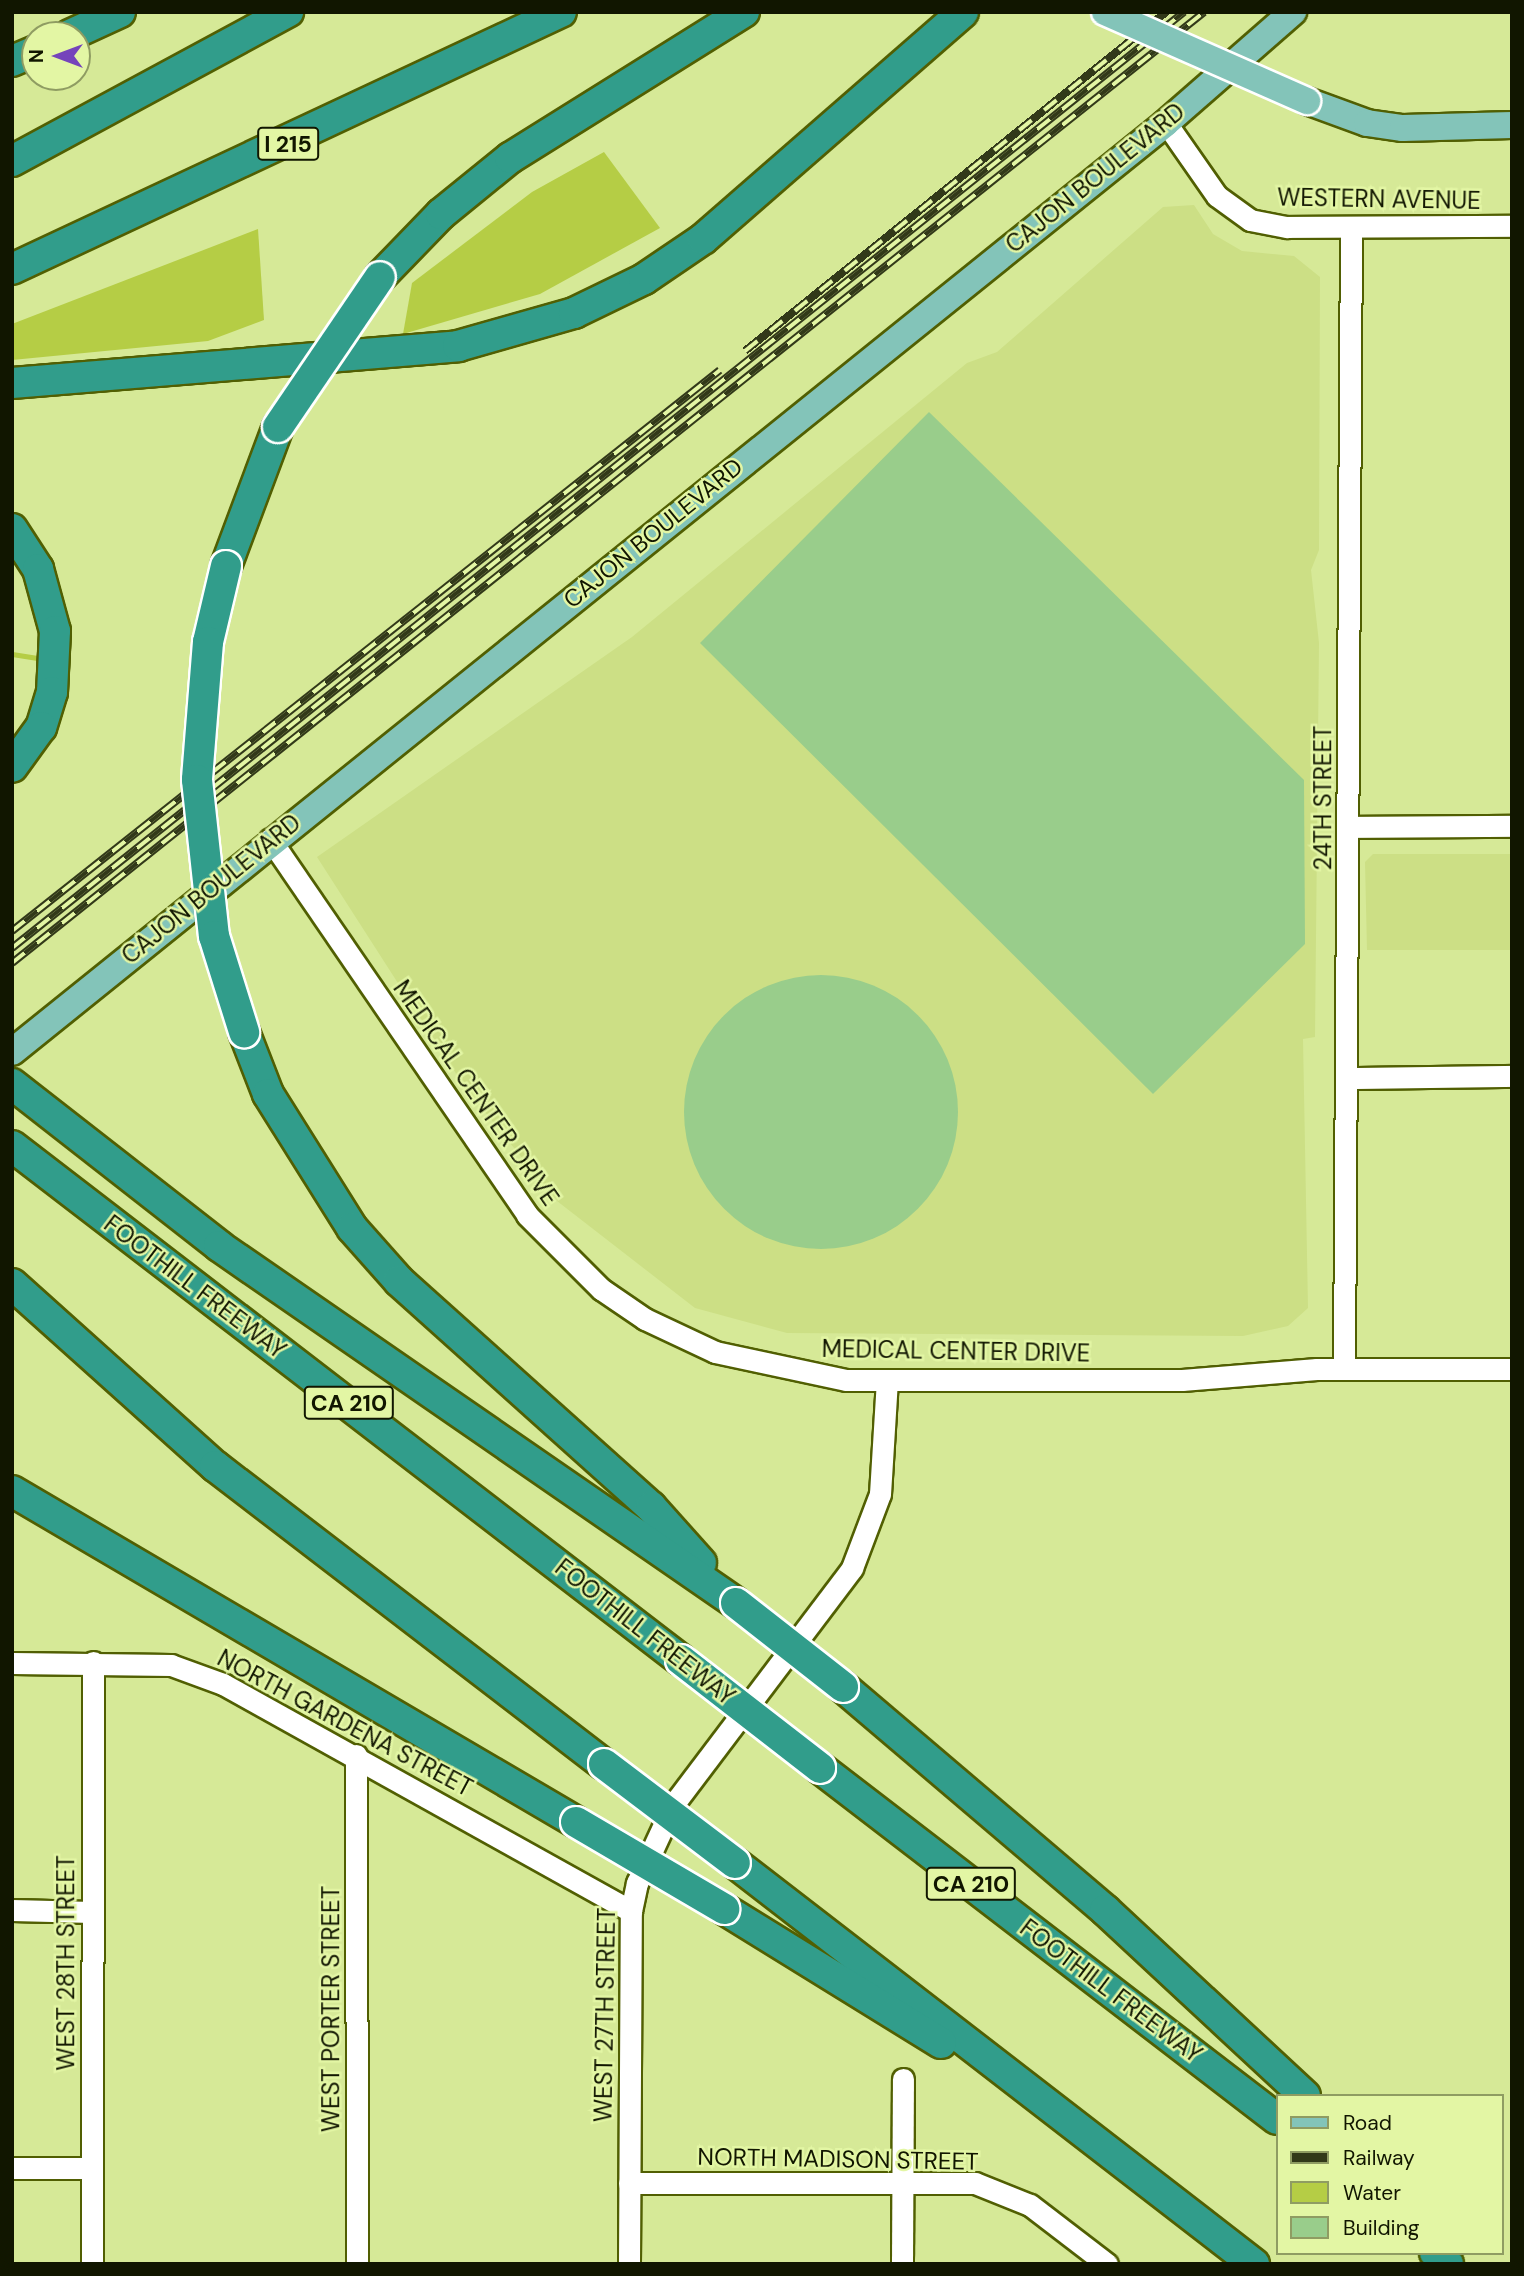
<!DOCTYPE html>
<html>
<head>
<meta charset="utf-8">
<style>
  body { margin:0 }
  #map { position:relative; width:1524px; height:2276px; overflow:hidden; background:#d6e997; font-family:"DM Sans",sans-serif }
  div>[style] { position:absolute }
  .built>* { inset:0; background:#ccdf85 }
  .water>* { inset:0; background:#b5cd45 }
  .stream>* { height:5px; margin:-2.5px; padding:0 2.5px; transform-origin:2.5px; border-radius:2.5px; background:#b5cd45 }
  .building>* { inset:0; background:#99cd8b }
  .round { border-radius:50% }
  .roads { filter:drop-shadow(2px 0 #515f02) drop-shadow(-2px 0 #515f02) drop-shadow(0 2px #515f02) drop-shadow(0 -2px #515f02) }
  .minor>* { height:21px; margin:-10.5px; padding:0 10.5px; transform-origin:10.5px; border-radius:10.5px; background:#fff }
  .major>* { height:26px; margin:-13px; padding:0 13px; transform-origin:13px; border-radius:13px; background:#83c4b9 }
  .highway>* { height:30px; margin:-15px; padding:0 15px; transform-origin:15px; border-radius:15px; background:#319d8b }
  .rail>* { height:8px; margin-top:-4px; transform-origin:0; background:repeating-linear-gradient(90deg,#e3f6a4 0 16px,#323919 0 32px); box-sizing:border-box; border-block:2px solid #323919 }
  .bridges { filter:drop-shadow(2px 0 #fff) drop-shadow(-2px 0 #fff) drop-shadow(0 2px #fff) drop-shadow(0 -2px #fff) }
  .major-bridge>* { height:26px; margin:-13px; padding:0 13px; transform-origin:13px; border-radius:13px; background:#83c4b9 }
  .highway-bridge>* { height:30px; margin:-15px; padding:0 15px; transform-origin:15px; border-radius:15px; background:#319d8b }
  span { translate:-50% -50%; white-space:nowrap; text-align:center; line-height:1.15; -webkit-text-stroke:5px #e3f6a4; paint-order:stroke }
  .shield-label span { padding:2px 5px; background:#e3f6a4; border:2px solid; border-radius:5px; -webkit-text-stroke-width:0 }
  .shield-label { font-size:23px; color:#111600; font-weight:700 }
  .street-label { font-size:24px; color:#111600 }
  .frame { position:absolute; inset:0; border:14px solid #111600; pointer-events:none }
  .legend { position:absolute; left:1276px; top:2094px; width:228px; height:161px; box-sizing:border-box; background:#e3f6a4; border:2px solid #8f9c62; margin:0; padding:9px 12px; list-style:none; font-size:21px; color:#111600 }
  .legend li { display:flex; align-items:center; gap:14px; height:35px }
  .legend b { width:35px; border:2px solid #8f9c62 }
  .north { position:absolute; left:21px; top:21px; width:70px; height:70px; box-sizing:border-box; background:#e3f6a4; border:2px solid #8f9c62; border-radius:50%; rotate:270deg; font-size:19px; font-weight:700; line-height:28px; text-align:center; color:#111600 }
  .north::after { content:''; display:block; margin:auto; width:24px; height:32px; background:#7544bb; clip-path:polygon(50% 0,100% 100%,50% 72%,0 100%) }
</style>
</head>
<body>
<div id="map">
  <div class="built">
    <div style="clip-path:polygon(1194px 205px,1213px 234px,1242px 251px,1294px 256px,1320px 277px,1319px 550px,1311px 570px,1319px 643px,1315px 1037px,1303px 1039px,1308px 1308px,1288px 1326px,1243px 1336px,787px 1333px,695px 1308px,557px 1201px,464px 1086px,317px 857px,632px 637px,967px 363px,997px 352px,1163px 207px)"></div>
    <div style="clip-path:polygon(1373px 854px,1512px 854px,1512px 950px,1367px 950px,1365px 862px)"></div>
  </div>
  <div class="water">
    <div style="clip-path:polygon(604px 152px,660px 228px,540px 294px,403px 334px,412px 283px,532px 192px)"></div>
    <div style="clip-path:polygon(258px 229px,264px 320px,208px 341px,12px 360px,12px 324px)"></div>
  </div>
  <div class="stream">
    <div style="left:12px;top:654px;width:32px;rotate:9deg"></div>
  </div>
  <div class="building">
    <div style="clip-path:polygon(929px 412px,1304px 780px,1305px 944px,1153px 1094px,700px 643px)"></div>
    <div class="round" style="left:684px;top:975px;width:274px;height:274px"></div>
  </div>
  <div class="roads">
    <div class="minor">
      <div style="left:1166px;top:123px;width:89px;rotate:55.1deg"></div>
      <div style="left:1217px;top:196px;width:41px;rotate:36deg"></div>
      <div style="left:1250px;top:220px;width:38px;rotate:11deg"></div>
      <div style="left:1287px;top:227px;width:225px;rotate:-0.3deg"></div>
      <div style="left:1349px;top:827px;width:163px;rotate:-0.4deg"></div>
      <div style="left:270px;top:839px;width:455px;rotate:55.6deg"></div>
      <div style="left:527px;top:1215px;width:105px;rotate:45deg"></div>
      <div style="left:601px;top:1289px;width:53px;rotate:34.3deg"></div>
      <div style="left:645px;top:1319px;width:77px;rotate:25.2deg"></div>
      <div style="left:715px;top:1352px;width:134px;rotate:12.1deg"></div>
      <div style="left:846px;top:1380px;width:336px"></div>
      <div style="left:1182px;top:1380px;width:135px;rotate:-4.7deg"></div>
      <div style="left:1317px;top:1369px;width:195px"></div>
      <div style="left:1348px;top:1078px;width:164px;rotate:-0.7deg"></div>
      <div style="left:1344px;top:1369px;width:1142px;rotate:-89.65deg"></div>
      <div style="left:12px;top:1663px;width:159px;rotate:0.7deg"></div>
      <div style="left:171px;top:1665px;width:55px;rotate:20.1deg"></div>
      <div style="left:223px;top:1684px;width:467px;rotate:29.1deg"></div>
      <div style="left:356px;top:1755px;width:509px;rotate:89.89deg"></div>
      <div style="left:12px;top:1910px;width:80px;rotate:1.4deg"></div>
      <div style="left:12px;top:2168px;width:80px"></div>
      <div style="left:629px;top:2183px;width:346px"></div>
      <div style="left:975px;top:2183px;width:59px;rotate:21.8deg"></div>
      <div style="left:1030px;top:2205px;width:97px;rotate:37.5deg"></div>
      <div style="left:92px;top:2264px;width:602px;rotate:-89.9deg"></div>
      <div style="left:629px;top:2264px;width:353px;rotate:-89.7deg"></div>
      <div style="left:631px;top:1911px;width:29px;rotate:-78deg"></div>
      <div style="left:637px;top:1883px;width:86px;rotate:-65.2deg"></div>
      <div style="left:673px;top:1805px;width:297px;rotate:-52.9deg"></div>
      <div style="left:852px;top:1568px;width:79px;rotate:-69.3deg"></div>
      <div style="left:880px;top:1494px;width:114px;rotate:-86.5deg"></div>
      <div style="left:902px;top:2264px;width:185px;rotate:-89.7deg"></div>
    </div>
    <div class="major">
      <div style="left:1307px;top:101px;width:64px;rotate:20.1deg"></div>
      <div style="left:1367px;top:123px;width:36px;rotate:8deg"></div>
      <div style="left:1403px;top:128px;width:109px;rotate:-1.6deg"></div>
      <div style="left:12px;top:1052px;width:1481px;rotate:-38.83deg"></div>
      <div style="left:1166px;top:123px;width:169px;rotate:-41.2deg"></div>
    </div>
    <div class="highway">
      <div style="left:70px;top:35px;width:55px;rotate:-24.7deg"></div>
      <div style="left:12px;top:61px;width:25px;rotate:-23deg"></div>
      <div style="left:12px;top:161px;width:314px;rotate:-28.4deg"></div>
      <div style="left:12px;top:269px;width:606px;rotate:-25.09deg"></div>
      <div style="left:380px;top:277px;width:88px;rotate:-45.9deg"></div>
      <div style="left:441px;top:214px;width:89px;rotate:-39.1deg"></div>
      <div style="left:510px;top:158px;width:276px;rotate:-32deg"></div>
      <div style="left:12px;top:383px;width:448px;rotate:-4.7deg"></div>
      <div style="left:458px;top:346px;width:121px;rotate:-15.9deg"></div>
      <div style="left:574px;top:313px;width:78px;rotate:-25.9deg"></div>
      <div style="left:644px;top:279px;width:71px;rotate:-34.1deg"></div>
      <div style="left:703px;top:239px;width:345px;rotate:-41.1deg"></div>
      <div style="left:12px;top:529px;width:48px;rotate:57deg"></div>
      <div style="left:38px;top:569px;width:64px;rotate:74.7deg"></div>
      <div style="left:55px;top:631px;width:61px;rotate:92.8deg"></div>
      <div style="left:52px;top:692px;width:37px;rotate:107deg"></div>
      <div style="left:41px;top:727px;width:49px;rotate:125.9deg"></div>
      <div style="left:226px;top:566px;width:148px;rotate:-69.5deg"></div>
      <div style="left:244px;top:1032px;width:66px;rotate:68.8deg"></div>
      <div style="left:268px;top:1094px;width:158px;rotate:57.9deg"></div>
      <div style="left:352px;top:1228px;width:71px;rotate:48.4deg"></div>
      <div style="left:399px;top:1281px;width:338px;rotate:41.9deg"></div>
      <div style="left:651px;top:1507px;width:75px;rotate:48.2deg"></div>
      <div style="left:12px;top:1084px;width:263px;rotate:38deg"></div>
      <div style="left:219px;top:1246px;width:628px;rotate:34.63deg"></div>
      <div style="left:12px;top:1146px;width:844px;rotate:37.54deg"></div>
      <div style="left:12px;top:1284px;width:273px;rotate:41.9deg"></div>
      <div style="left:215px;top:1466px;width:490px;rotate:37.5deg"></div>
      <div style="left:12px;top:1491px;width:654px;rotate:30.41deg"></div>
      <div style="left:843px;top:1687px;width:344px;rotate:40.4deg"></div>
      <div style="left:1105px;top:1910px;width:273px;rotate:42.9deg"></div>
      <div style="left:820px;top:1768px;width:576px;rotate:37.53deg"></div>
      <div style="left:735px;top:1863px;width:656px;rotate:37.69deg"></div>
      <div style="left:724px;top:1909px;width:255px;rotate:31.7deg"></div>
      <div style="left:1435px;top:2253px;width:17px;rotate:40deg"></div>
    </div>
  </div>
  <div class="rail">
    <div style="left:745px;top:351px;width:541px;rotate:-38.84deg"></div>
    <div style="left:12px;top:931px;width:903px;rotate:-38.39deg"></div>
    <div style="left:12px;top:948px;width:1500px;rotate:-38.61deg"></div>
    <div style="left:12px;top:963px;width:1525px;rotate:-38.58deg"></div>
  </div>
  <div class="bridges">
    <div class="major-bridge">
      <div style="left:1105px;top:12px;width:221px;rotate:23.8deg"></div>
    </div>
    <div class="highway-bridge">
      <div style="left:278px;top:427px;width:181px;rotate:-55.8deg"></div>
      <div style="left:226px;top:566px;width:78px;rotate:103.3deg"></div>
      <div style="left:208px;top:642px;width:138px;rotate:94.6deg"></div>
      <div style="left:197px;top:780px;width:157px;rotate:83.8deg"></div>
      <div style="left:214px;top:936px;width:101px;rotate:72.6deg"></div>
      <div style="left:736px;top:1603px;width:136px;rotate:38.1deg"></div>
      <div style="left:681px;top:1660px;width:176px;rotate:37.8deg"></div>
      <div style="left:604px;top:1764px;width:164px;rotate:37.1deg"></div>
      <div style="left:576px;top:1822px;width:172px;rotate:30.4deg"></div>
    </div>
  </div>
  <div class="shield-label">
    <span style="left:288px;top:144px">I 215</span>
    <span style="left:349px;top:1403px">CA 210</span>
    <span style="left:971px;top:1884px">CA 210</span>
  </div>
  <div class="street-label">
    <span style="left:1095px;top:178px;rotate:-39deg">CAJON BOULEVARD</span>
    <span style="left:1379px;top:199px;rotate:1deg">WESTERN AVENUE</span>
    <span style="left:653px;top:533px;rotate:-39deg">CAJON BOULEVARD</span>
    <span style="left:1323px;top:798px;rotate:-90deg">24TH STREET</span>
    <span style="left:211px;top:889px;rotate:-39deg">CAJON BOULEVARD</span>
    <span style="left:476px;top:1093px;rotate:55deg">MEDICAL CENTER DRIVE</span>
    <span style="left:195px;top:1287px;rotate:37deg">FOOTHILL FREEWAY</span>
    <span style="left:956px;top:1351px;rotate:1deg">MEDICAL CENTER DRIVE</span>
    <span style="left:645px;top:1632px;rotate:38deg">FOOTHILL FREEWAY</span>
    <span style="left:345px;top:1723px;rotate:28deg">NORTH GARDENA STREET</span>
    <span style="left:66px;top:1963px;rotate:-90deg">WEST 28TH STREET</span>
    <span style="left:1111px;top:1991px;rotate:37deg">FOOTHILL FREEWAY</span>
    <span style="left:331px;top:2009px;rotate:-90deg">WEST PORTER STREET</span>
    <span style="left:605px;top:2015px;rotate:-89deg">WEST 27TH STREET</span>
    <span style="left:838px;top:2159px;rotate:1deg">NORTH MADISON STREET</span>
  </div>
  <div class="frame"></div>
  <ul class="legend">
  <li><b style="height:9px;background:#83c4b9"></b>Road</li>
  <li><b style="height:9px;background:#323919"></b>Railway</li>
  <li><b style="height:19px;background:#b5cd45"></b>Water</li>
  <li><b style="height:19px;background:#99cd8b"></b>Building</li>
  </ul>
  <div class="north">N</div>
</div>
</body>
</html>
